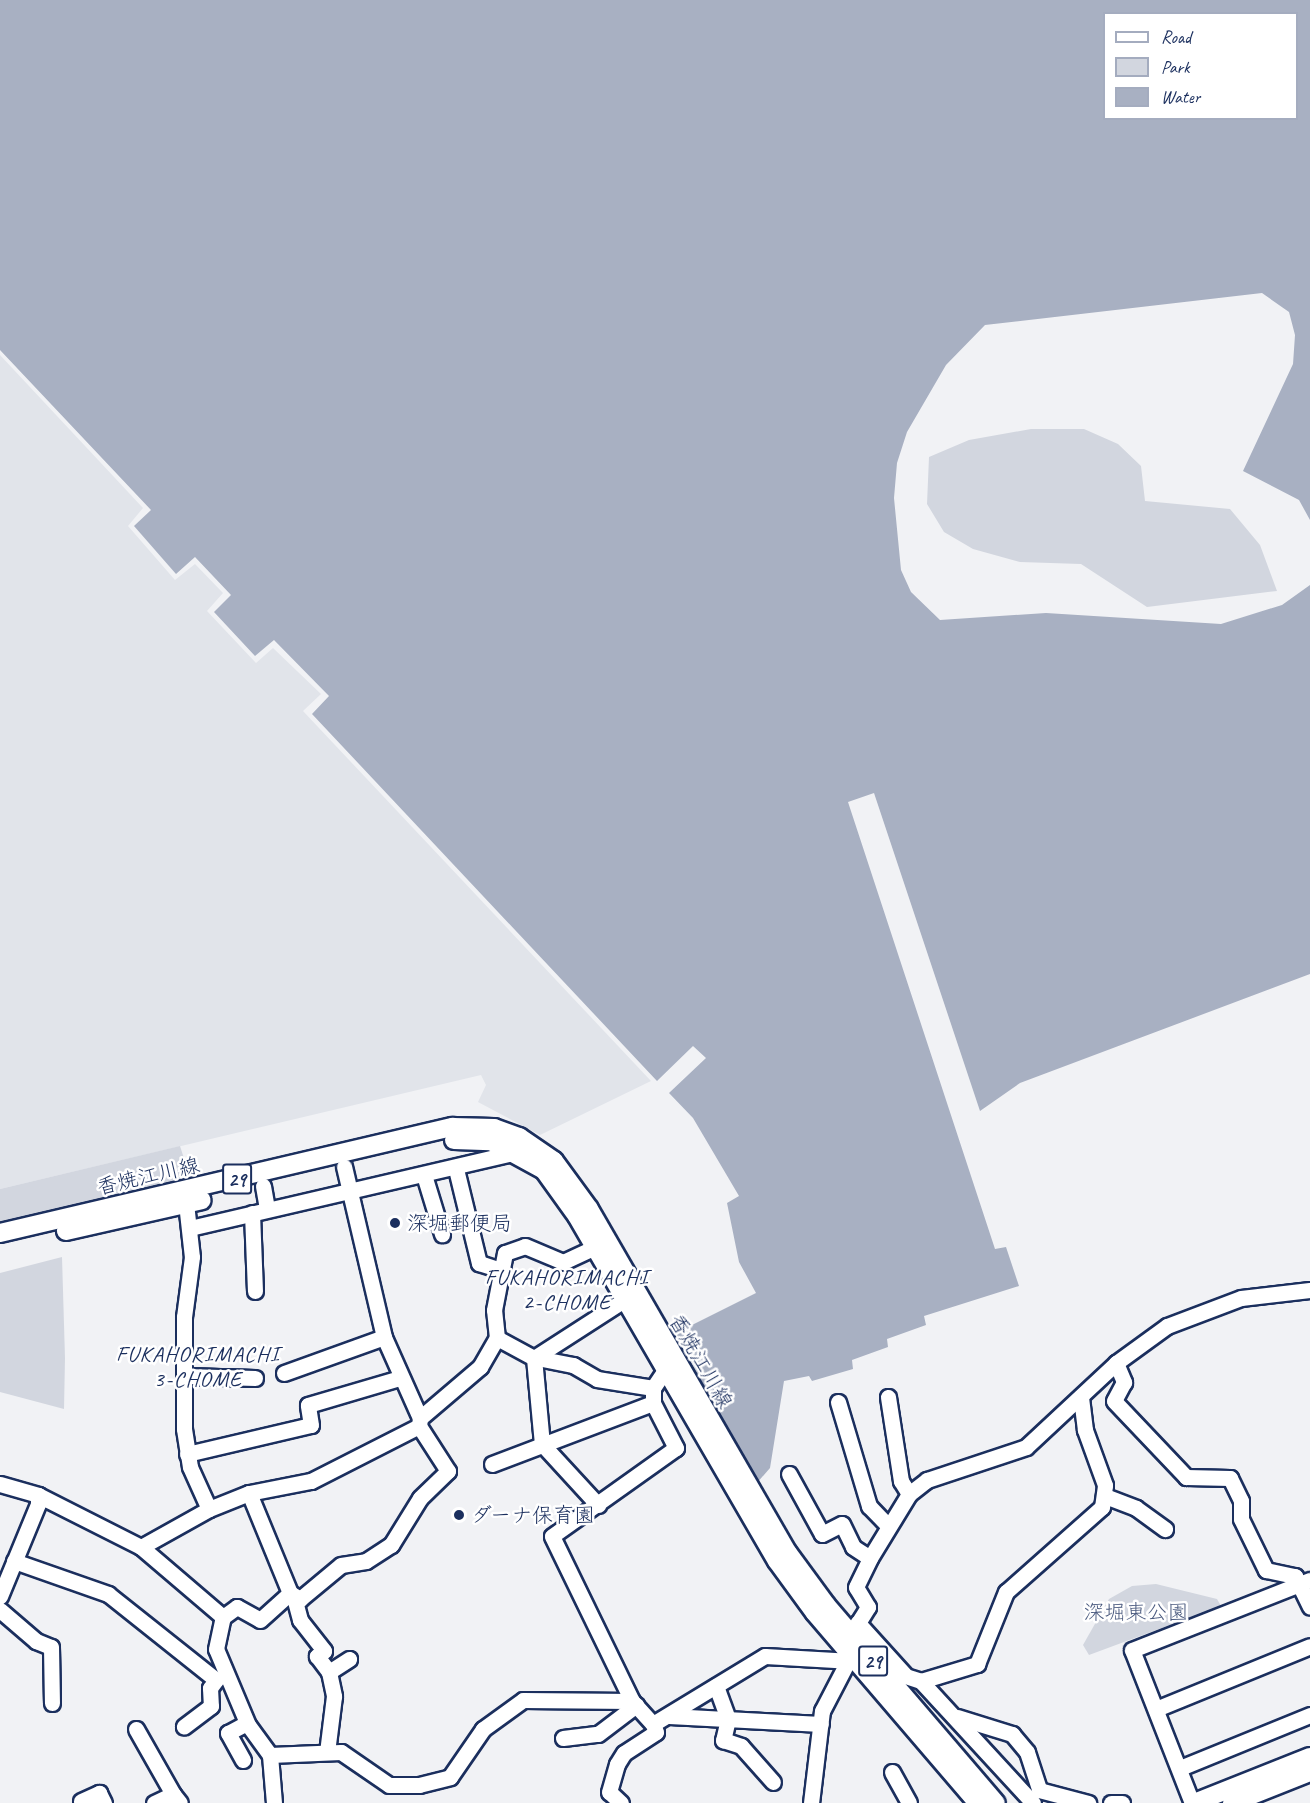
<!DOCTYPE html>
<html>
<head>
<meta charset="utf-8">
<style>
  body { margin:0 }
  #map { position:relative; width:1310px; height:1803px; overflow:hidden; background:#f1f2f5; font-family:Caveat,"Klee One",sans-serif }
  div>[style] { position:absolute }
  .built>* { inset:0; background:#e1e4ea }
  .green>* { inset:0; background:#d2d6df }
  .water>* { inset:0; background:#a8b0c2 }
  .roads { filter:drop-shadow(2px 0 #1b2f5e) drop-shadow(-2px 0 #1b2f5e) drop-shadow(0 2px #1b2f5e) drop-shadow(0 -2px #1b2f5e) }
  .minor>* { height:15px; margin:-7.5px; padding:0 7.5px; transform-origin:7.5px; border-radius:7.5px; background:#fff }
  .major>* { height:18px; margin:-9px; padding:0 9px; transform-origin:9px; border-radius:9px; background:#fff }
  .dots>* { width:16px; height:16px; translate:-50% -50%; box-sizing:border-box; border:3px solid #fff; border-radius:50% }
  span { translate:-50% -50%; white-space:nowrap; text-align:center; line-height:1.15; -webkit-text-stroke:5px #fff; paint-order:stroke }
  .shield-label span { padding:2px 4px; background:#fff; border:2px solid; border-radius:4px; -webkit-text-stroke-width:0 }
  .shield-label { font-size:20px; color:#1b2f5e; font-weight:700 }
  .street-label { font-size:21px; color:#1b2f5e }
  .poi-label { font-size:21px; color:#1b2f5e }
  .left { translate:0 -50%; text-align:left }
  .park-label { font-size:21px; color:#49597e }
  .neighbourhood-label { font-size:22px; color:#1b2f5e; letter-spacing:1.5px }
  .legend { position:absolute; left:1103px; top:12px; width:195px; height:108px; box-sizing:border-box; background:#fff; border:2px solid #a4acbf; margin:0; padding:8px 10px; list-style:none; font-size:18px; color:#1b2f5e }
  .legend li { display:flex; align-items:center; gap:12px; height:30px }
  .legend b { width:30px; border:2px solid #a4acbf }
</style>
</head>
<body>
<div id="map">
  <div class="built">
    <div style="clip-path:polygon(0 355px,143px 508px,128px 526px,175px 580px,195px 564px,223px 593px,207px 611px,256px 663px,273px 648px,321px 694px,303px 711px,651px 1081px,540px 1135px,478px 1102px,486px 1085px,481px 1075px,0 1189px)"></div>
  </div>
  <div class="green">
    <div style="clip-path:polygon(1031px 429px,1084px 429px,1118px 444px,1141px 466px,1145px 501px,1230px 509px,1260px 545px,1277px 591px,1147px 607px,1081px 564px,1020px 562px,973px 549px,944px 532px,927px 504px,929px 457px,969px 440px)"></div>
    <div style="clip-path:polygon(180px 1146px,191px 1180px,0 1223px,0 1189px)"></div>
    <div style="clip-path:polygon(62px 1257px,65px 1358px,64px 1409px,0 1392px,0 1273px)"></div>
    <div style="clip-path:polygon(1156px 1584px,1217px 1599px,1221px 1606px,1089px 1655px,1083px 1645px,1109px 1599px,1132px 1586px)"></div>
  </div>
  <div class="water">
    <div style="clip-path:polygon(evenodd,0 0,1310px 0,1310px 520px,1299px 500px,1243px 471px,1293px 364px,1295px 335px,1289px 312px,1262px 293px,985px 325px,946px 365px,907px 432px,897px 463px,894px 498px,901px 570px,911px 592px,940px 620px,1046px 613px,1221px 624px,1282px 605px,1310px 585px,1310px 974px,1020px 1083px,980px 1111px,874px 793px,848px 802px,995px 1249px,1006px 1247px,1019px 1286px,924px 1316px,926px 1325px,887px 1339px,888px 1347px,852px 1360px,853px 1369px,812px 1381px,809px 1376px,784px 1381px,770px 1468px,756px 1484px,676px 1333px,756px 1293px,739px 1262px,727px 1203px,739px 1196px,693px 1118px,669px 1093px,706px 1058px,693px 1046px,657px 1081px,312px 714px,329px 696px,274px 640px,255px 656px,214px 612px,231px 595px,195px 557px,176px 574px,134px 526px,151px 510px,0 350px,0 0,1104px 14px,1296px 14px,1296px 118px,1104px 118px,1104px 14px)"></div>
  </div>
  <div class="roads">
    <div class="minor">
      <div style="left:456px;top:1169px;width:97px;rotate:76.3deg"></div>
      <div style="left:479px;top:1263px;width:20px;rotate:18deg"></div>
      <div style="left:424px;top:1175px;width:62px;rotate:73deg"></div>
      <div style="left:263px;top:1186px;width:23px;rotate:80deg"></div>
      <div style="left:186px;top:1203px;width:54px;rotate:83.7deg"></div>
      <div style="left:192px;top:1257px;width:61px;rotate:97.6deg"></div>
      <div style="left:184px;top:1317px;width:112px;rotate:90deg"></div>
      <div style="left:184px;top:1429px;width:38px;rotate:81deg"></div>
      <div style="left:190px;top:1467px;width:46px;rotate:65.7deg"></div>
      <div style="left:252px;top:1213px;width:78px;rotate:87.8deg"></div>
      <div style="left:190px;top:1228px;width:336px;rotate:-13.1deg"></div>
      <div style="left:497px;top:1338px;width:42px;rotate:28.4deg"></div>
      <div style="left:534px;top:1358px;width:86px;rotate:84.7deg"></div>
      <div style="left:542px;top:1444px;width:83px;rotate:47.4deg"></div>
      <div style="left:534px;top:1358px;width:107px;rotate:-32.8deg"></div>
      <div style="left:537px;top:1358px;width:37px;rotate:11deg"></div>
      <div style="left:573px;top:1365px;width:28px;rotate:30deg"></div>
      <div style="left:597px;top:1379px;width:57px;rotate:9.1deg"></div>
      <div style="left:1116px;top:1363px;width:21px;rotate:67deg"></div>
      <div style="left:1124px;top:1382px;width:21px;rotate:118deg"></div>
      <div style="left:1114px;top:1401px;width:105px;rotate:46.5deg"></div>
      <div style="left:1186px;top:1477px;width:44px;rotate:1.3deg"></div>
      <div style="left:1230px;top:1478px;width:25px;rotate:64deg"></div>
      <div style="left:1241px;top:1501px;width:18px;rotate:90deg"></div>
      <div style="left:1241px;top:1519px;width:57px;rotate:63.9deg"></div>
      <div style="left:1266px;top:1570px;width:30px;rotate:12deg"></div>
      <div style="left:1295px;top:1576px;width:34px;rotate:64deg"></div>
      <div style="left:284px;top:1373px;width:106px;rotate:-19.8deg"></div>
      <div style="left:185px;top:1376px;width:70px;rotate:1.6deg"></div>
      <div style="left:888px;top:1397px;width:85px;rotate:81.2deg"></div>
      <div style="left:901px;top:1481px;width:15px;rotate:58deg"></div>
      <div style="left:838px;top:1402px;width:109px;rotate:73.4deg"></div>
      <div style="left:869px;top:1506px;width:28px;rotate:46deg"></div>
      <div style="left:420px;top:1418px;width:79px;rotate:-40.4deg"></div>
      <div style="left:480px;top:1367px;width:34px;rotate:-60deg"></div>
      <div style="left:497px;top:1338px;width:28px;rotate:-96deg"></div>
      <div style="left:494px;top:1310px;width:58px;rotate:-79.1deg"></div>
      <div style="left:505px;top:1253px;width:21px;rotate:-19deg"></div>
      <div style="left:525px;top:1246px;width:41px;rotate:22.8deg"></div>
      <div style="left:563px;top:1262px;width:35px;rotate:-25deg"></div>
      <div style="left:187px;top:1454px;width:127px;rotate:-13.2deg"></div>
      <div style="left:311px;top:1425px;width:20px;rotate:-99deg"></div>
      <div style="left:308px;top:1405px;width:96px;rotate:-16.4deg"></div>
      <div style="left:492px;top:1464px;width:172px;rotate:-20.8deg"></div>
      <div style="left:653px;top:1403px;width:15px;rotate:-90deg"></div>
      <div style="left:653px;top:1388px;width:22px;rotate:-56deg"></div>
      <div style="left:789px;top:1474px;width:68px;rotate:61.2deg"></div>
      <div style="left:822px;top:1534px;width:22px;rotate:-27deg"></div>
      <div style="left:842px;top:1524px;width:25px;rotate:64deg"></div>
      <div style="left:853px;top:1547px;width:20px;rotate:33deg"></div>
      <div style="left:0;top:1484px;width:40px;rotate:16deg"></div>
      <div style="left:38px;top:1495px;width:9px;rotate:90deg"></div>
      <div style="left:38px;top:1504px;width:100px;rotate:112.4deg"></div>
      <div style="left:249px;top:1493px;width:108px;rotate:67.7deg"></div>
      <div style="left:38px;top:1495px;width:115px;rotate:26.8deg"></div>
      <div style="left:141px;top:1547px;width:108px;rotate:40.5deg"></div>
      <div style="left:1105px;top:1496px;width:33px;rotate:21deg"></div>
      <div style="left:1136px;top:1508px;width:36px;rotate:36deg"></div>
      <div style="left:141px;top:1547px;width:78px;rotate:-29.2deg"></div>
      <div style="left:209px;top:1509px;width:43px;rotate:-21.8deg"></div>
      <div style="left:249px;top:1493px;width:63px;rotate:-11deg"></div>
      <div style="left:311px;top:1481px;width:121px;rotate:-27deg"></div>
      <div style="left:419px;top:1426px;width:8px;rotate:-83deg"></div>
      <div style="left:420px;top:1418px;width:89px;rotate:-114deg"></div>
      <div style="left:384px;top:1337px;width:175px;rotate:-103.2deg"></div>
      <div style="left:14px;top:1561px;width:100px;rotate:19.3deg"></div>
      <div style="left:108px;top:1594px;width:138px;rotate:38.5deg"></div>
      <div style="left:216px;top:1680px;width:10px;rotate:127deg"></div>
      <div style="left:210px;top:1688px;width:18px;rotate:87deg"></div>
      <div style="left:211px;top:1706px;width:34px;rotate:143deg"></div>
      <div style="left:295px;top:1601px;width:20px;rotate:75deg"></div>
      <div style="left:300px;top:1620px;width:39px;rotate:52deg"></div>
      <div style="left:324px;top:1651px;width:9px;rotate:144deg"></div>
      <div style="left:317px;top:1656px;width:20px;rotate:53deg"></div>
      <div style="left:329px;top:1672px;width:25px;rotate:78deg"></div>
      <div style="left:334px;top:1696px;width:56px;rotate:97.1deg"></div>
      <div style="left:0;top:1610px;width:48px;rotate:40.7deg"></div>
      <div style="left:36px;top:1641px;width:16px;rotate:22deg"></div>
      <div style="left:51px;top:1647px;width:56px;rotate:89deg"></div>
      <div style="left:329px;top:1672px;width:24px;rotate:-33deg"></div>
      <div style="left:921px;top:1681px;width:59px;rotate:-16.9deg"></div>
      <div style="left:977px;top:1664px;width:78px;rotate:-68.1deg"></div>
      <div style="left:1006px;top:1592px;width:128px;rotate:-41.5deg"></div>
      <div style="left:1102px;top:1507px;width:22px;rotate:-82deg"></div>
      <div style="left:1105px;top:1485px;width:59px;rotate:-110deg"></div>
      <div style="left:1085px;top:1430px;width:34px;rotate:-97deg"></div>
      <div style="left:716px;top:1686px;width:35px;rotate:70deg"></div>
      <div style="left:728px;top:1719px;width:22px;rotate:103deg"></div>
      <div style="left:723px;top:1740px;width:19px;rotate:18deg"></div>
      <div style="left:741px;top:1746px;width:48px;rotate:48.4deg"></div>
      <div style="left:632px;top:1701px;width:183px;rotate:-115.9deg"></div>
      <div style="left:552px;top:1536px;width:152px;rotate:-35.4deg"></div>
      <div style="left:676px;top:1448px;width:51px;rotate:-117.1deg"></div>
      <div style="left:1156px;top:1709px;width:166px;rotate:-22.2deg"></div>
      <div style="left:669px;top:1716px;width:152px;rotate:3deg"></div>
      <div style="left:957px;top:1717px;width:58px;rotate:17.2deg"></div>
      <div style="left:1012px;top:1734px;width:23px;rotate:50deg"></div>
      <div style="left:1027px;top:1752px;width:40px;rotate:72deg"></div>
      <div style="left:1039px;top:1790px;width:51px;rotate:14.9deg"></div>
      <div style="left:136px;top:1729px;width:75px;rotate:60.4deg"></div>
      <div style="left:563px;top:1738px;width:35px;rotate:-7deg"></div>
      <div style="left:598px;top:1734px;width:48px;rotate:-37.3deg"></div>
      <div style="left:270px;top:1755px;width:71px;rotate:-2.4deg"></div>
      <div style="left:341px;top:1752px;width:58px;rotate:34.5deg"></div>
      <div style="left:389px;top:1785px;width:30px"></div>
      <div style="left:419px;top:1785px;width:32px;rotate:-14deg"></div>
      <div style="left:450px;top:1777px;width:58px;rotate:-55.5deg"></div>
      <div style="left:483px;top:1729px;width:49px;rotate:-35.9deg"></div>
      <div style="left:523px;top:1700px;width:109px;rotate:0.5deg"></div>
      <div style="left:632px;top:1701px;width:31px;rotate:48deg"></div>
      <div style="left:243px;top:1760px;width:31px;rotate:-119deg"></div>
      <div style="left:228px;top:1733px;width:21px;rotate:-28deg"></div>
      <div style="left:1180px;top:1768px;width:140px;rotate:-22.2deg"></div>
      <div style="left:892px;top:1772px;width:35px;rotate:61deg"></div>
      <div style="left:81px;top:1801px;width:20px;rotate:-24deg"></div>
      <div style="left:99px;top:1793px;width:11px;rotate:63deg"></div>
      <div style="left:154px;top:1803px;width:21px;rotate:-25deg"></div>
      <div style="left:173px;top:1794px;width:11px;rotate:52deg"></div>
      <div style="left:274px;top:1803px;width:48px;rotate:-94.8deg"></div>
      <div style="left:270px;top:1755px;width:37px;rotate:-126deg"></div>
      <div style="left:248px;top:1725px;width:82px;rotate:-112.8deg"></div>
      <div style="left:216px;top:1649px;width:33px;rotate:-78deg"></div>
      <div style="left:223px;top:1617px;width:17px;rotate:-36deg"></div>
      <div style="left:237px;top:1607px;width:26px;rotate:29deg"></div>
      <div style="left:260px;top:1620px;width:40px;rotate:-42deg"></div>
      <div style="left:290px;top:1593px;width:12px;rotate:31deg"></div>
      <div style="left:300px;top:1599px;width:53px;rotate:-39.7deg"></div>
      <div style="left:341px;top:1565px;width:25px;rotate:-9deg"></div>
      <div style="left:366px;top:1561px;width:30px;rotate:-33deg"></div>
      <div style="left:391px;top:1545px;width:55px;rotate:-58.3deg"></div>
      <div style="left:420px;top:1498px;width:39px;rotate:-44deg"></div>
      <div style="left:448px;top:1471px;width:54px;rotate:-122.8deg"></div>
      <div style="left:621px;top:1803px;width:16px;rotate:-137deg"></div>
      <div style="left:609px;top:1792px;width:29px;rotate:-74deg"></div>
      <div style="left:617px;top:1764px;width:13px;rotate:-58deg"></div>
      <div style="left:624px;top:1753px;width:38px;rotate:-33deg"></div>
      <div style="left:656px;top:1732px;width:9px;rotate:-111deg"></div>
      <div style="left:653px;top:1724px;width:131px;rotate:-31.3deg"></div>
      <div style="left:765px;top:1656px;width:87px;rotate:3.3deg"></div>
      <div style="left:811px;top:1803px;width:93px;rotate:-83.2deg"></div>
      <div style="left:822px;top:1711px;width:56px;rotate:-62.5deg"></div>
      <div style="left:1033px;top:1803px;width:166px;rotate:-132.6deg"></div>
      <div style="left:921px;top:1681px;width:16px;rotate:-162deg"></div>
      <div style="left:906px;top:1676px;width:72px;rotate:-132.2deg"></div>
      <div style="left:858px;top:1623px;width:19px;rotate:-58deg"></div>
      <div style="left:868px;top:1607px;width:23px;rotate:-121deg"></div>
      <div style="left:856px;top:1587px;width:32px;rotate:-64deg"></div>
      <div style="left:870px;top:1558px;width:75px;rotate:-58.6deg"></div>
      <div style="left:909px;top:1494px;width:23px;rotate:-38deg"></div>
      <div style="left:927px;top:1480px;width:104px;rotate:-18.4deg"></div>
      <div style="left:1026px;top:1447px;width:123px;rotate:-43deg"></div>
      <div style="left:1116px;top:1363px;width:63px;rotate:-36deg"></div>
      <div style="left:1167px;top:1326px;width:79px;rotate:-20.7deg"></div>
      <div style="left:1241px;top:1298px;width:69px;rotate:-6.6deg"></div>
      <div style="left:1111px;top:1803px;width:11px"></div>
      <div style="left:1192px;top:1803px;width:164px;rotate:-111.4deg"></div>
      <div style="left:1132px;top:1650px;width:191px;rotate:-21.5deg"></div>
    </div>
    <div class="major">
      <div style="left:454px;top:1140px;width:37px;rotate:2deg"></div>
      <div style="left:491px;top:1141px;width:60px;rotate:28.7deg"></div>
      <div style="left:544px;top:1170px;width:57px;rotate:54.3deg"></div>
      <div style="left:577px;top:1216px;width:399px;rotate:59.9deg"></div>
      <div style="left:777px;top:1561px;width:64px;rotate:53.8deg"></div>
      <div style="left:815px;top:1613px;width:250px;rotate:49.4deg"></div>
      <div style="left:66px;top:1231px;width:139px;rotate:-12.8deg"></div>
      <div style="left:0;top:1233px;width:465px;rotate:-13.2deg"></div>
      <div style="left:453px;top:1127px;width:41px;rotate:1.4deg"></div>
      <div style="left:494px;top:1128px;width:27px;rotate:20deg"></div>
      <div style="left:519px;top:1137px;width:42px;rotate:34.4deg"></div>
      <div style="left:554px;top:1161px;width:59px;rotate:53.9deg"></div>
      <div style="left:589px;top:1209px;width:397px;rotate:60deg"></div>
      <div style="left:788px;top:1553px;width:64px;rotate:53.8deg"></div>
      <div style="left:826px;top:1605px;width:261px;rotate:49.4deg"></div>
      <div style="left:1194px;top:1803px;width:125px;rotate:-21.6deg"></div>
      <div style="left:1232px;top:1803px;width:84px;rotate:-21.7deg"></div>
    </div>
  </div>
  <div class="dots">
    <div style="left:395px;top:1223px;background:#1b2f5e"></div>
    <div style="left:459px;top:1515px;background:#1b2f5e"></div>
  </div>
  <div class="shield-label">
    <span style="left:237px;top:1179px">29</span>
    <span style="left:873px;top:1661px">29</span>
  </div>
  <div class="street-label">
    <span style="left:148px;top:1176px;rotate:-13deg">香焼江川線</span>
    <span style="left:701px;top:1361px;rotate:60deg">香焼江川線</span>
  </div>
  <div class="poi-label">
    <span class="left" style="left:407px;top:1223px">深堀郵便局</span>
    <span class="left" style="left:471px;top:1515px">ダーナ保育園</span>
  </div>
  <div class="park-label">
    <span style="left:1136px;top:1612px">深堀東公園</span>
  </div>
  <div class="neighbourhood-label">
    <span style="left:567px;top:1290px">FUKAHORIMACHI<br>2-CHOME</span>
    <span style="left:198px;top:1367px">FUKAHORIMACHI<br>3-CHOME</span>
  </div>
  <ul class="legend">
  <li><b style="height:8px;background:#fff"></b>Road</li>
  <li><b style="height:16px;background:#d2d6df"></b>Park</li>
  <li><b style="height:16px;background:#a8b0c2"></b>Water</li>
  </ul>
</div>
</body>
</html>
